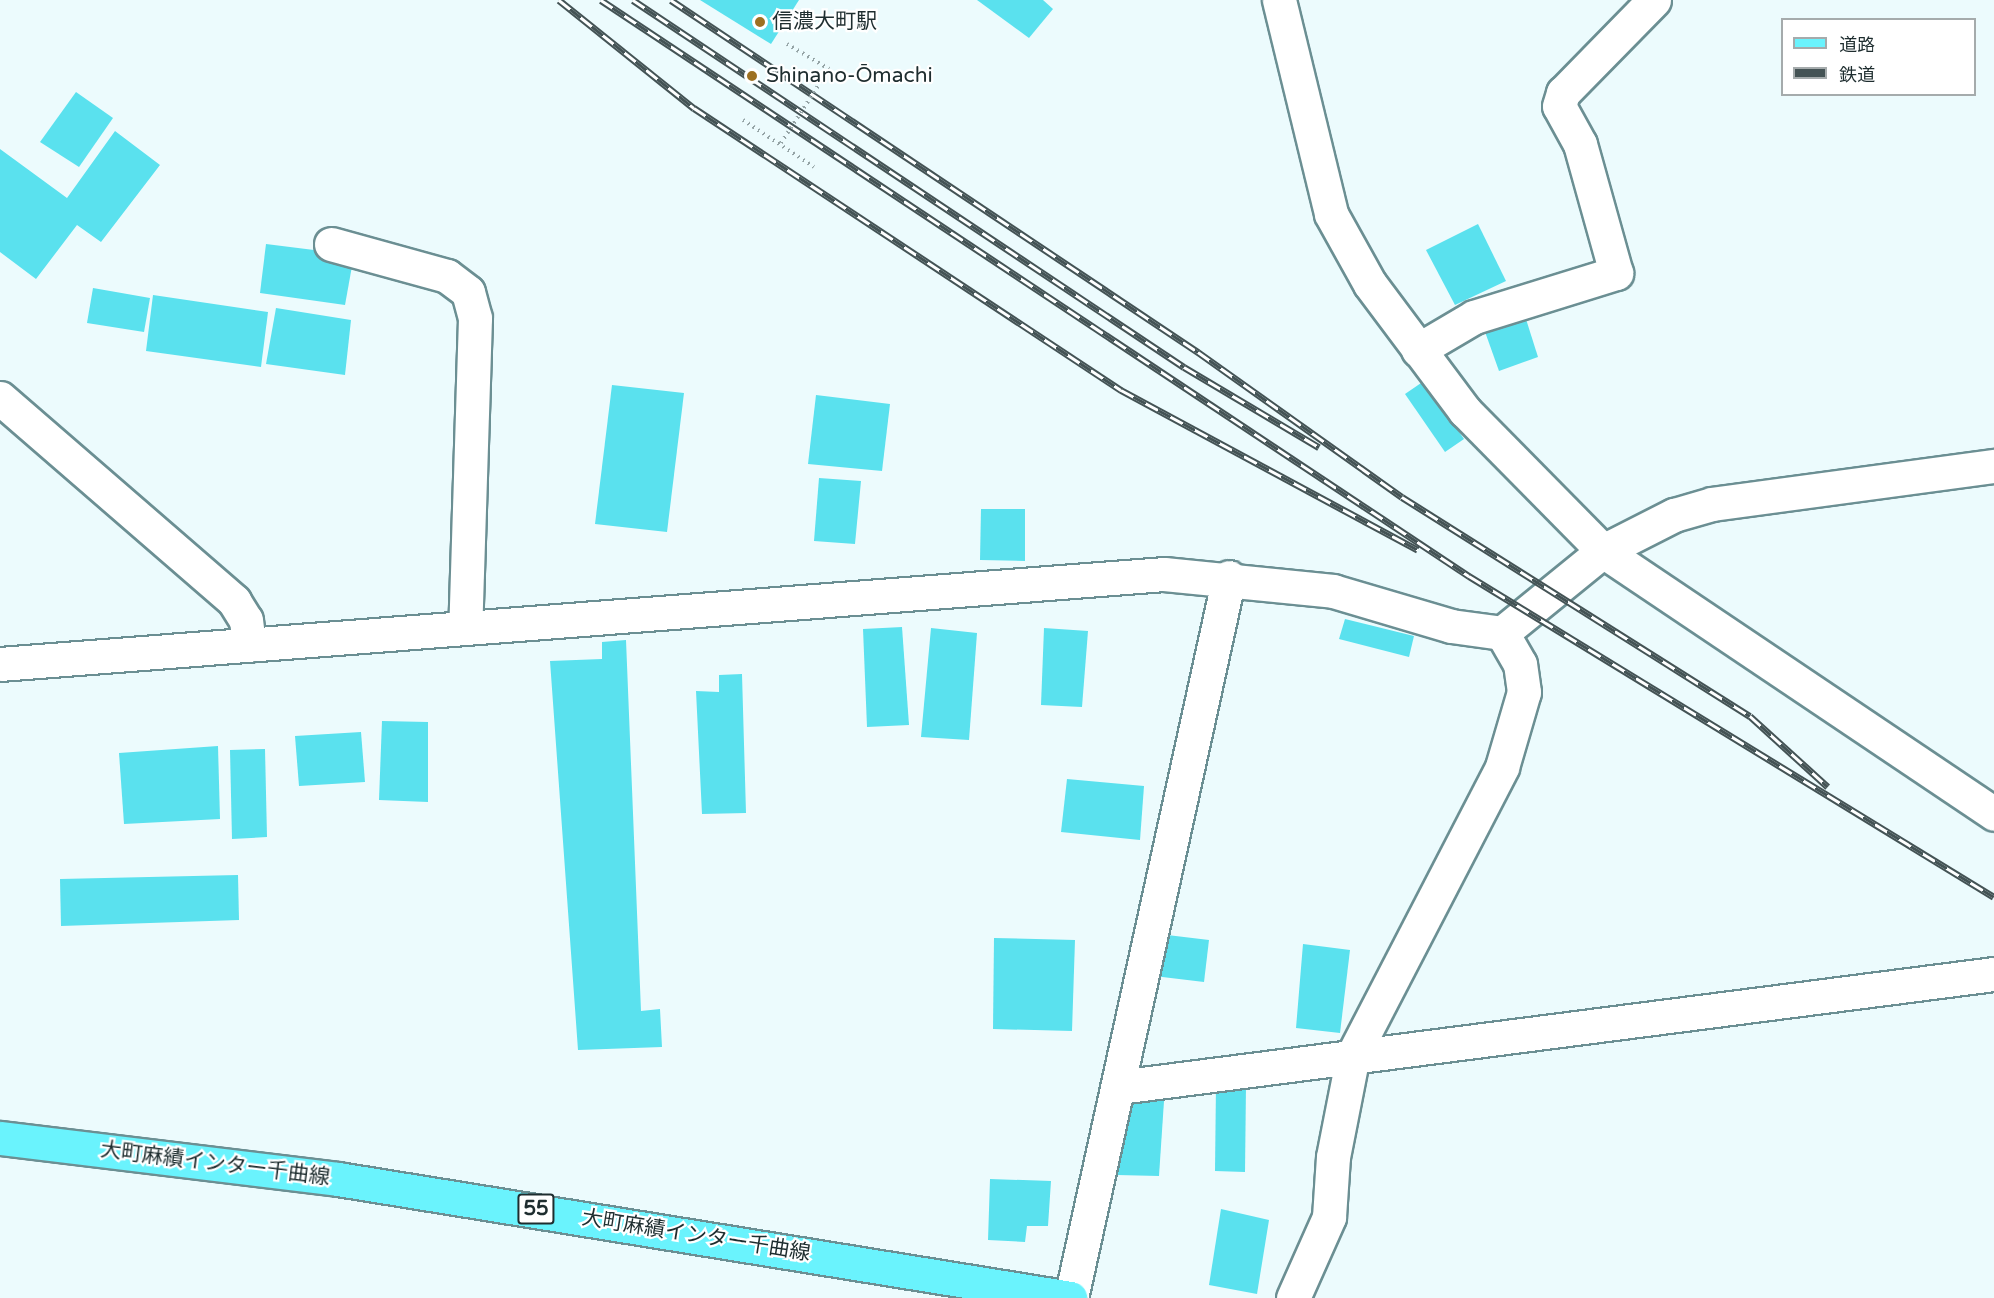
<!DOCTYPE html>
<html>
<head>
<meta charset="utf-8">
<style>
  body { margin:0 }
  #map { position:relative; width:1994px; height:1298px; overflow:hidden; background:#ecfbfd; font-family:"Varela Round","Noto Sans JP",sans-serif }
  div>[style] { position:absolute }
  .building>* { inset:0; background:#5ae1ee }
  .path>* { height:4px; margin-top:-2px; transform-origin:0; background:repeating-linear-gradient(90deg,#94a3a5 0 1.5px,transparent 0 6px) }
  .roads { filter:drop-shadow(2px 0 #6b8f93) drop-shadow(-2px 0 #6b8f93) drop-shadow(0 2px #6b8f93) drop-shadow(0 -2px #6b8f93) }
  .minor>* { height:33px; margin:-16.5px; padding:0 16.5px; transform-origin:16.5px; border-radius:16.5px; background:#fff }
  .major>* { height:33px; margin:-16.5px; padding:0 16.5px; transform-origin:16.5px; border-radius:16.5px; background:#6af3fd }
  .rail>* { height:7px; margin-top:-3.5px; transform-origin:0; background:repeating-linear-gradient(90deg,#fff 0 14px,#445355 0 28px); box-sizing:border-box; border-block:2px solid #445355 }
  .path-bridge>* { height:4px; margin-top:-2px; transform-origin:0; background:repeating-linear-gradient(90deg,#94a3a5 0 1.5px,transparent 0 6px) }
  .dots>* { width:16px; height:16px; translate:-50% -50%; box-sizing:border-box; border:3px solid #fff; border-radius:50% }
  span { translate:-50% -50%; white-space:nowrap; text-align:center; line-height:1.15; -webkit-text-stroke:4.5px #fff; paint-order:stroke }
  .shield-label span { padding:2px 4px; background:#fff; border:2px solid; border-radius:4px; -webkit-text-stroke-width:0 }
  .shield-label { font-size:20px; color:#1e2d2f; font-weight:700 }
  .poi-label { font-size:21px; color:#1e2d2f }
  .left { translate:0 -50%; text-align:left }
  .street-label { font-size:21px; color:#1e2d2f }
  .legend { position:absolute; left:1781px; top:18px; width:195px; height:78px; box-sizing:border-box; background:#fff; border:2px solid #a5abac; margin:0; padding:8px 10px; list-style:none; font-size:18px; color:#1e2d2f }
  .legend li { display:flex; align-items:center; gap:12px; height:30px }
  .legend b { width:30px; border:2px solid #a5abac }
</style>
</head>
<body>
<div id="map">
  <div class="building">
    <div style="clip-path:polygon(700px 0,799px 0,771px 44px)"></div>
    <div style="clip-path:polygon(977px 0,1043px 0,1053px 9px,1029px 38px)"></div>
    <div style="clip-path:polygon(76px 92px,113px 118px,79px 167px,40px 142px)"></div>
    <div style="clip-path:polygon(115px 131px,160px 165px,101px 242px,77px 225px,36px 279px,0 252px,0 149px,67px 198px)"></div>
    <div style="clip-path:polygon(1478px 224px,1506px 281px,1455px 305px,1426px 250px)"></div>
    <div style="clip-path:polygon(266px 244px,354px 255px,345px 305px,260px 293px)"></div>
    <div style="clip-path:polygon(93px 288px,150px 298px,144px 332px,87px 323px)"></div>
    <div style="clip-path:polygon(153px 295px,268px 312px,261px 367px,146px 351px)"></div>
    <div style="clip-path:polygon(276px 308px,351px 320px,345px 375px,266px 364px)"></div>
    <div style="clip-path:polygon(1525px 316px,1538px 357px,1499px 371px,1484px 329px)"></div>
    <div style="clip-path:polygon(1424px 381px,1464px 439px,1445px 452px,1405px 394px)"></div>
    <div style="clip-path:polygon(612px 385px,684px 393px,667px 532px,595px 524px)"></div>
    <div style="clip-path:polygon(816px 395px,890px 404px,882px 471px,808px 464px)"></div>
    <div style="clip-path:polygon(819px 478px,861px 481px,855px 544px,814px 541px)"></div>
    <div style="clip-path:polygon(981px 509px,1025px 509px,1025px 561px,980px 560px)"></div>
    <div style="clip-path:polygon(1345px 619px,1414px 636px,1409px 657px,1339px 639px)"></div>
    <div style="clip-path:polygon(902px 627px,909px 725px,867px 727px,863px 629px)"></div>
    <div style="clip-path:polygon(931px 628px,977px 633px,969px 740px,921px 737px)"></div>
    <div style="clip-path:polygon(1044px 628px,1088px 631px,1082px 707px,1041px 705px)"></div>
    <div style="clip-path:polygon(626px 640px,641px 1011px,660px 1009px,662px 1047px,578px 1050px,550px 661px,602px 659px,602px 642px)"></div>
    <div style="clip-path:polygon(742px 674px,746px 813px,702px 814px,696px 691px,719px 692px,719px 675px)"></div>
    <div style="clip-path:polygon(382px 721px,428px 722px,428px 802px,379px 800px)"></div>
    <div style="clip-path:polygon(361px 732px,365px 782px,299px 786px,295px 736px)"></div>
    <div style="clip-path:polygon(218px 746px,220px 819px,124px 824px,119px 753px)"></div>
    <div style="clip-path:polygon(265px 749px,267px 837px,232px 839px,230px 750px)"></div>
    <div style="clip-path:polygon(1067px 779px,1144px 786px,1140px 840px,1061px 832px)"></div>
    <div style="clip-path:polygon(238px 875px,239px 920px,61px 926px,60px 879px)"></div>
    <div style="clip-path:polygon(1159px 934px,1209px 940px,1204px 982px,1154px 976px)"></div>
    <div style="clip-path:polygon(994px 938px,1075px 940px,1072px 1031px,993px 1029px)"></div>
    <div style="clip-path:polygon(1303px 944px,1350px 950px,1340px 1033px,1296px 1028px)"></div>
    <div style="clip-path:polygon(1216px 1084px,1246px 1085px,1245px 1172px,1215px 1171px)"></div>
    <div style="clip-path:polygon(1122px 1098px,1164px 1101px,1159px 1176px,1117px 1175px)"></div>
    <div style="clip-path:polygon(990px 1179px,1051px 1181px,1048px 1226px,1027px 1226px,1025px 1242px,988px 1240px)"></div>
    <div style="clip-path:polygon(1221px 1209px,1269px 1220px,1257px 1294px,1209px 1285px)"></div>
  </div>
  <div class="path">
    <div style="left:787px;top:44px;width:49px;rotate:30.8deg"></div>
    <div style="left:743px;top:120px;width:85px;rotate:33.5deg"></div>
  </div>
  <div class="roads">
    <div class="minor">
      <div style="left:1279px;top:0;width:220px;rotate:76.3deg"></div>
      <div style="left:1331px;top:214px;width:80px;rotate:60.9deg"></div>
      <div style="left:1370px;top:284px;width:159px;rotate:53.2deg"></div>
      <div style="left:1465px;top:411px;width:197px;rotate:45.4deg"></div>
      <div style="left:1603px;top:551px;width:471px;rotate:33.9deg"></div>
      <div style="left:331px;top:244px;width:120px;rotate:15.4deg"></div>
      <div style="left:447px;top:276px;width:26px;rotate:37deg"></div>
      <div style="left:468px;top:292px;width:27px;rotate:75deg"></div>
      <div style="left:475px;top:318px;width:310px;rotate:91.8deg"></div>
      <div style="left:1418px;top:350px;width:65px;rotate:-30.5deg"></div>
      <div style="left:1474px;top:317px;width:149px;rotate:-17.2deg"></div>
      <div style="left:1616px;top:273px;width:134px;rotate:-105.6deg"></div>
      <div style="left:1580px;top:144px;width:43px;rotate:-118.9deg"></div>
      <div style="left:1559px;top:106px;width:14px;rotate:-73deg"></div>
      <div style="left:1563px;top:93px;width:130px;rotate:-45.6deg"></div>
      <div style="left:0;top:398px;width:310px;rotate:40.9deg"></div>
      <div style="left:234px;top:601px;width:22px;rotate:58deg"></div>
      <div style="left:246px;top:620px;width:25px;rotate:83deg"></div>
      <div style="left:0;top:664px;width:1167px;rotate:-4.42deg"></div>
      <div style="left:1164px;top:574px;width:170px;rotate:5.7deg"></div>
      <div style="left:1333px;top:591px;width:123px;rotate:16.5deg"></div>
      <div style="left:1451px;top:626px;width:51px;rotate:7.8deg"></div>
      <div style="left:1502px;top:633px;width:130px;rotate:-39.1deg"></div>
      <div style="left:1603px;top:551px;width:80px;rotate:-26.9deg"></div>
      <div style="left:1674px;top:515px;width:40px;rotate:-16deg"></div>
      <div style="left:1712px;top:504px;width:285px;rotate:-7.7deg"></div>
      <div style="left:1119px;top:1087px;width:882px;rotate:-7.36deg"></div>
      <div style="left:1071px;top:1298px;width:738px;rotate:-77.64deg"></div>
      <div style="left:1293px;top:1298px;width:89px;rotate:-66deg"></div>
      <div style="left:1329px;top:1217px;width:60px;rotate:-86.2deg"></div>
      <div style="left:1333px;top:1157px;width:104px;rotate:-78.9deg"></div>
      <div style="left:1353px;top:1055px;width:324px;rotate:-62.6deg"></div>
      <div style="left:1502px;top:767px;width:78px;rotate:-73.7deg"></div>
      <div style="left:1524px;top:692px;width:28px;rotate:-98deg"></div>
      <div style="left:1520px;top:664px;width:36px;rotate:-120deg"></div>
    </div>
    <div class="major">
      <div style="left:0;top:1138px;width:340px;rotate:6.9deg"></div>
      <div style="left:338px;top:1179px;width:742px;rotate:9.23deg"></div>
    </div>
  </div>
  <div class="rail">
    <div style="left:559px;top:0;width:173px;rotate:38.7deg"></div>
    <div style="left:694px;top:108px;width:512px;rotate:33.44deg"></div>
    <div style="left:1121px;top:390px;width:337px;rotate:28.3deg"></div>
    <div style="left:601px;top:0;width:1042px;rotate:33.57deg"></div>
    <div style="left:1469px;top:576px;width:615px;rotate:31.44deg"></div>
    <div style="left:633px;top:0;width:662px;rotate:33.67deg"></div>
    <div style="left:1184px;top:367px;width:157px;rotate:30.7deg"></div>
    <div style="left:671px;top:0;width:634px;rotate:33.74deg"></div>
    <div style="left:1198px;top:352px;width:250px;rotate:35.4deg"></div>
    <div style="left:1402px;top:497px;width:411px;rotate:32.2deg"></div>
    <div style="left:1750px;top:716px;width:105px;rotate:42.3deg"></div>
  </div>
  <div class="path-bridge">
    <div style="left:781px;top:143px;width:88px;rotate:-57deg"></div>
  </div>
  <div class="dots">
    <div style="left:760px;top:22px;background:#9d7021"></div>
    <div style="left:752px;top:76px;background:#9d7021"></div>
  </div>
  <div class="shield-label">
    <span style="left:536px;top:1209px">55</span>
  </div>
  <div class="poi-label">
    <span class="left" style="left:772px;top:22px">信濃大町駅</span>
    <span class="left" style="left:766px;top:76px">Shinano-Ōmachi</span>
  </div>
  <div class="street-label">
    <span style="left:215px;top:1164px;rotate:7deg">大町麻績インター千曲線</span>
    <span style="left:696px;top:1236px;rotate:9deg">大町麻績インター千曲線</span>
  </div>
  <ul class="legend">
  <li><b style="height:8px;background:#6af3fd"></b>道路</li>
  <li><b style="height:8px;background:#445355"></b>鉄道</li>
  </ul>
</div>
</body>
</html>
